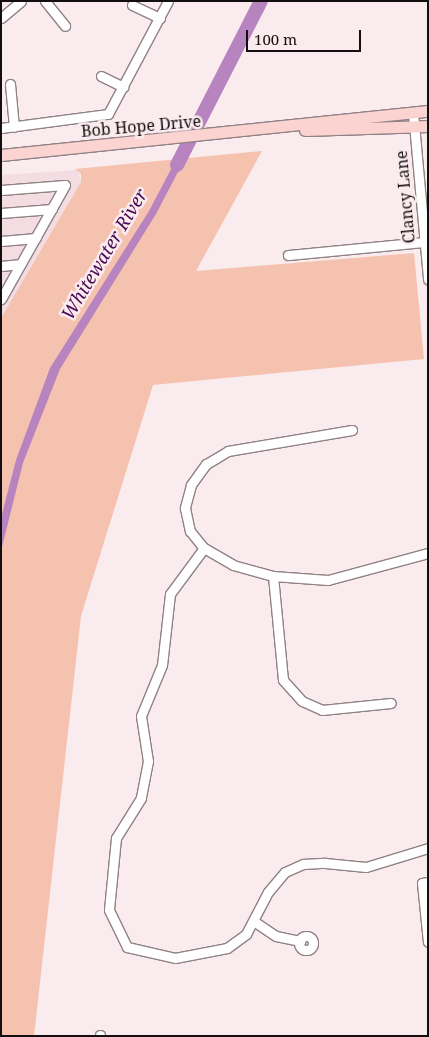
<!DOCTYPE html>
<html>
<head>
<meta charset="utf-8">
<style>
  body { margin:0 }
  #map { position:relative; width:429px; height:1037px; overflow:hidden; background:#faebee; font-family:"Noto Serif",serif }
  div>[style] { position:absolute }
  .built>* { inset:0; background:#f4dde2 }
  .green>* { inset:0; background:#f5c2af }
  .water>* { inset:0; background:#b884c0 }
  .river>* { height:14px; margin:-7px; padding:0 7px; transform-origin:7px; border-radius:7px; background:#b884c0 }
  .roads { filter:drop-shadow(1px 0 #8f8184) drop-shadow(-1px 0 #8f8184) drop-shadow(0 1px #8f8184) drop-shadow(0 -1px #8f8184) }
  .minor>* { height:9px; margin:-4.5px; padding:0 4.5px; transform-origin:4.5px; border-radius:4.5px; background:#fff }
  .minor>.ring { margin:-4.5px; padding:0; box-sizing:content-box; background:none; border:9px solid #fff; border-radius:50% }
  .major>* { height:11px; margin:-5.5px; padding:0 5.5px; transform-origin:5.5px; border-radius:5.5px; background:#fbd3d1 }
  span { translate:-50% -50%; white-space:nowrap; text-align:center; line-height:1.15; -webkit-text-stroke:5px #faebee; paint-order:stroke }
  .street-label { font-size:16px; color:#130f10 }
  .water-label { font-size:18px; color:#4a0754; font-style:italic }
  .frame { position:absolute; inset:0; border:2px solid #130f10; pointer-events:none }
  .scale { position:absolute; left:246px; top:30px; width:115px; height:22px; box-sizing:border-box; border:2px solid #130f10; border-top:0; padding-left:6px; font-size:15px; line-height:18px; white-space:nowrap; color:#130f10; -webkit-text-stroke:4px #faebee; paint-order:stroke }
</style>
</head>
<body>
<div id="map">
  <div class="built">
    <div style="clip-path:polygon(78px 170px,81px 182px,1px 318px,1px 175px)"></div>
  </div>
  <div class="green">
    <div style="clip-path:polygon(262px 151px,196px 271px,414px 253px,424px 359px,153px 385px,81px 616px,34px 1036px,1px 1036px,1px 318px,81px 182px,81px 174px,75px 169px)"></div>
  </div>
  <div class="water">
    <div style="clip-path:polygon(190px 149px,156px 214px,60px 369px,23px 463px,1px 551px,1px 518px,16px 460px,50px 368px,149px 211px,181px 150px)"></div>
  </div>
  <div class="river">
    <div style="left:177px;top:165px;width:184px;rotate:-62.9deg"></div>
  </div>
  <div class="roads">
    <div class="minor">
      <div style="left:45px;top:1px;width:32px;rotate:51deg"></div>
      <div style="left:132px;top:5px;width:31px;rotate:25deg"></div>
      <div style="left:1px;top:18px;width:26px;rotate:-40deg"></div>
      <div style="left:101px;top:76px;width:25px;rotate:26deg"></div>
      <div style="left:10px;top:84px;width:43px;rotate:84.7deg"></div>
      <div style="left:413px;top:113px;width:167px;rotate:84.8deg"></div>
      <div style="left:1px;top:128px;width:108px;rotate:-7.5deg"></div>
      <div style="left:108px;top:114px;width:128px;rotate:-62deg"></div>
      <div style="left:1px;top:190px;width:64px;rotate:-4.5deg"></div>
      <div style="left:65px;top:185px;width:131px;rotate:119.3deg"></div>
      <div style="left:1px;top:213px;width:51px;rotate:-4.5deg"></div>
      <div style="left:1px;top:241px;width:35px;rotate:-5deg"></div>
      <div style="left:288px;top:255px;width:137px;rotate:-5.5deg"></div>
      <div style="left:1px;top:266px;width:20px;rotate:-6deg"></div>
      <div style="left:352px;top:430px;width:126px;rotate:170.4deg"></div>
      <div style="left:228px;top:451px;width:26px;rotate:149deg"></div>
      <div style="left:206px;top:464px;width:26px;rotate:126deg"></div>
      <div style="left:191px;top:485px;width:24px;rotate:105deg"></div>
      <div style="left:185px;top:508px;width:24px;rotate:78deg"></div>
      <div style="left:190px;top:531px;width:22px;rotate:51deg"></div>
      <div style="left:204px;top:548px;width:34px;rotate:30deg"></div>
      <div style="left:233px;top:565px;width:41px;rotate:15.4deg"></div>
      <div style="left:273px;top:576px;width:55px;rotate:4.2deg"></div>
      <div style="left:328px;top:580px;width:104px;rotate:-15.1deg"></div>
      <div style="left:204px;top:548px;width:57px;rotate:126.5deg"></div>
      <div style="left:170px;top:594px;width:71px;rotate:96.4deg"></div>
      <div style="left:162px;top:665px;width:55px;rotate:112.4deg"></div>
      <div style="left:141px;top:716px;width:46px;rotate:81.2deg"></div>
      <div style="left:148px;top:761px;width:38px;rotate:101deg"></div>
      <div style="left:141px;top:798px;width:47px;rotate:122deg"></div>
      <div style="left:116px;top:838px;width:72px;rotate:95.6deg"></div>
      <div style="left:109px;top:910px;width:41px;rotate:64.1deg"></div>
      <div style="left:127px;top:947px;width:49px;rotate:12.9deg"></div>
      <div style="left:175px;top:958px;width:53px;rotate:-10.9deg"></div>
      <div style="left:227px;top:948px;width:24px;rotate:-36deg"></div>
      <div style="left:246px;top:934px;width:47px;rotate:-62.4deg"></div>
      <div style="left:268px;top:892px;width:26px;rotate:-50deg"></div>
      <div style="left:285px;top:872px;width:20px;rotate:-24deg"></div>
      <div style="left:303px;top:864px;width:22px;rotate:-3deg"></div>
      <div style="left:325px;top:863px;width:41px;rotate:5.6deg"></div>
      <div style="left:366px;top:867px;width:65px;rotate:-17deg"></div>
      <div style="left:273px;top:576px;width:104px;rotate:84.5deg"></div>
      <div style="left:283px;top:680px;width:28px;rotate:48deg"></div>
      <div style="left:302px;top:701px;width:22px;rotate:24deg"></div>
      <div style="left:322px;top:710px;width:69px;rotate:-5.8deg"></div>
      <div style="left:428px;top:882px;width:6px;rotate:171deg"></div>
      <div style="left:422px;top:883px;width:59px;rotate:84.2deg"></div>
      <div style="left:255px;top:922px;width:25px;rotate:34deg"></div>
      <div style="left:276px;top:936px;width:25px;rotate:12deg"></div>
      <div class="ring" style="left:299px;top:936px;width:5px;height:5px"></div>
      <div style="left:100px;top:1035px;width:1px;rotate:90deg"></div>
    </div>
    <div class="major">
      <div style="left:305px;top:130px;width:123px;rotate:-1.9deg"></div>
      <div style="left:1px;top:155px;width:429px;rotate:-5.9deg"></div>
    </div>
  </div>
  <div class="street-label">
    <span style="left:141px;top:126px;rotate:-5deg">Bob Hope Drive</span>
    <span style="left:405px;top:197px;rotate:-95deg">Clancy Lane</span>
  </div>
  <div class="water-label">
    <span style="left:104px;top:254px;rotate:-59deg">Whitewater River</span>
  </div>
  <div class="frame"></div>
  <div class="scale">100 m</div>
</div>
</body>
</html>
